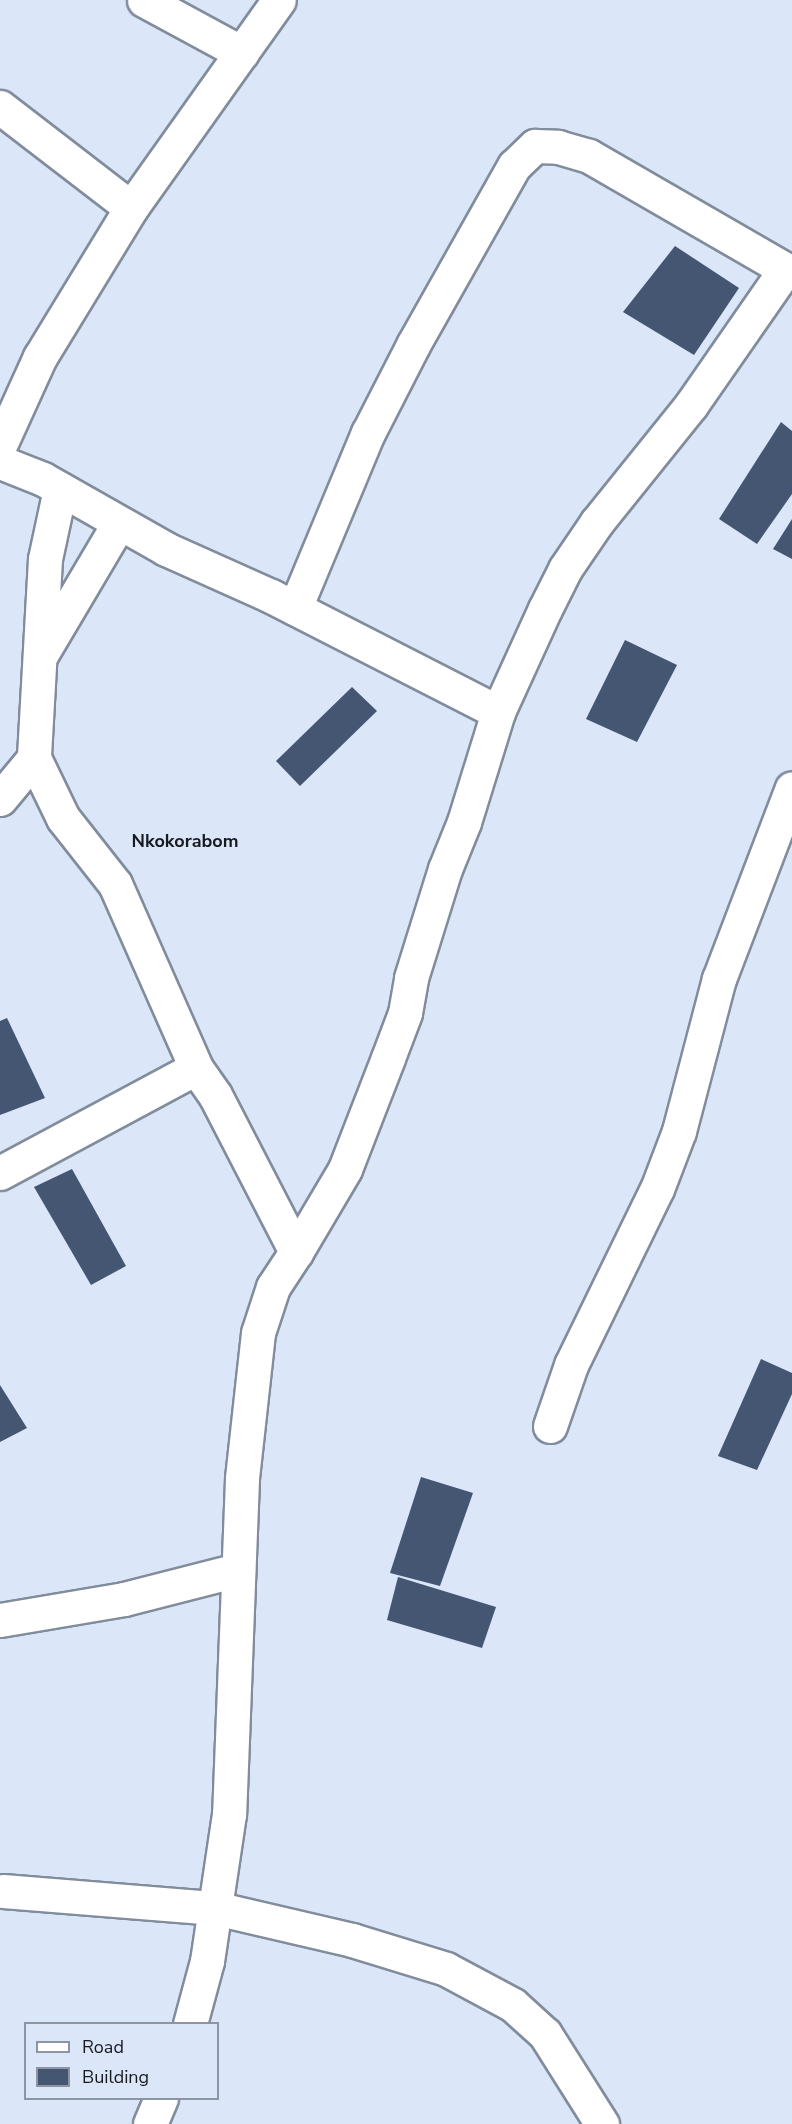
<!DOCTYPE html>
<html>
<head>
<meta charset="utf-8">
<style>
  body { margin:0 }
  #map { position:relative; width:792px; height:2124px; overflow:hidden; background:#dbe6f8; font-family:"Nunito Sans",sans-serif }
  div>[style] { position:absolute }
  .building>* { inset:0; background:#445672 }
  .roads { filter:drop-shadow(2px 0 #818c9c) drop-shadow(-2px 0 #818c9c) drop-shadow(0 2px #818c9c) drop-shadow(0 -2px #818c9c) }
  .minor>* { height:33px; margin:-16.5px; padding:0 16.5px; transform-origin:16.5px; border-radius:16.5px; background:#fff }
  span { translate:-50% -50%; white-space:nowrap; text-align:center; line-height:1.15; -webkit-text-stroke:6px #dbe6f8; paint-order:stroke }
  .quarter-label { font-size:18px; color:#171b21; font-weight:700 }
  .legend { position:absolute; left:24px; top:2022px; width:195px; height:78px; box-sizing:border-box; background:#dbe6f8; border:2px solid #8d95a2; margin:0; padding:8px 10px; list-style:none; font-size:18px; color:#171b21 }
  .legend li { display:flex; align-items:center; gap:12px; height:30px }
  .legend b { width:30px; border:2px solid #8d95a2 }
</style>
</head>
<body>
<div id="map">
  <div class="building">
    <div style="clip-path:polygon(675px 246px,739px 288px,694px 355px,623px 312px)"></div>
    <div style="clip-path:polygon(781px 422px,792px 431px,792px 494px,757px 544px,719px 519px)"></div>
    <div style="clip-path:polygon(792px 519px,792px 559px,773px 549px)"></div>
    <div style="clip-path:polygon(625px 640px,677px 665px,637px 742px,586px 719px)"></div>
    <div style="clip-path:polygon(352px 687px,377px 711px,300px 786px,276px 761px)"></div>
    <div style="clip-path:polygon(7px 1018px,45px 1098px,0 1115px,0 1021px)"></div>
    <div style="clip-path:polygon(72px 1169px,126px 1266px,91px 1285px,34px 1187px)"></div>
    <div style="clip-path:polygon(761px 1359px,792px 1373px,792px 1394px,757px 1470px,718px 1456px)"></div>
    <div style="clip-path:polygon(0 1385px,27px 1428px,0 1442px)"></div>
    <div style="clip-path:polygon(421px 1477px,473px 1493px,440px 1586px,390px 1573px)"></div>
    <div style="clip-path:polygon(398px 1577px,496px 1607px,482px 1648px,387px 1620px)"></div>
  </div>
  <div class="roads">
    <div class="minor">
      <div style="left:144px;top:0;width:111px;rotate:28.4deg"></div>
      <div style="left:0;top:107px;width:165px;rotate:37.6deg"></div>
      <div style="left:0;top:445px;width:97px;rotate:-65.6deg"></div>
      <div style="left:40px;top:357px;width:175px;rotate:-58.6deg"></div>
      <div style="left:131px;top:208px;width:255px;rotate:-54.6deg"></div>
      <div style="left:0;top:462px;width:46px;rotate:21.6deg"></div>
      <div style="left:43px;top:479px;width:142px;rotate:29.6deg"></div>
      <div style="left:166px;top:549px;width:115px;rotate:24.1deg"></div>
      <div style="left:271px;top:596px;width:255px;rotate:27.1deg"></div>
      <div style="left:60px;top:489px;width:72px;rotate:102.1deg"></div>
      <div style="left:45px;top:559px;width:199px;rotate:93.2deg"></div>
      <div style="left:34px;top:758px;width:67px;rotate:64.2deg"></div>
      <div style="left:63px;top:818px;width:84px;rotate:51.8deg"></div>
      <div style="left:115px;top:884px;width:201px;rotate:66.2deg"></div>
      <div style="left:196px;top:1068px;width:33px;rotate:55deg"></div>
      <div style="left:215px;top:1095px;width:177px;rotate:62.7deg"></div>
      <div style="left:296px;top:1252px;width:42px;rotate:123.3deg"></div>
      <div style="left:273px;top:1287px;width:48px;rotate:108.1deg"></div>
      <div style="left:258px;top:1333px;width:147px;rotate:96.3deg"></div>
      <div style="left:242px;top:1479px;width:335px;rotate:92.2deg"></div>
      <div style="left:229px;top:1814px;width:149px;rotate:98.5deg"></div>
      <div style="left:207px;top:1961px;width:65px;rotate:105.1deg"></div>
      <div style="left:295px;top:608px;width:190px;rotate:-67.4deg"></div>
      <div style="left:368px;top:433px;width:99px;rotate:-62.9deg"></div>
      <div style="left:413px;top:345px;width:206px;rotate:-60.6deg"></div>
      <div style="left:514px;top:166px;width:29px;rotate:-44deg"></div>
      <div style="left:535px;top:146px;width:23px;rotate:2deg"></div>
      <div style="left:558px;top:147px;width:32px;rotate:16deg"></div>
      <div style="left:589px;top:156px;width:234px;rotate:30deg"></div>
      <div style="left:42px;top:653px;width:151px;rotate:-59.4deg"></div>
      <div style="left:0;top:799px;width:53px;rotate:-50.3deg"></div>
      <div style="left:0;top:1173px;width:222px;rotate:-28.2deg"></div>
      <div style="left:296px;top:1252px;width:96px;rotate:-59.4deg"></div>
      <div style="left:345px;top:1169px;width:119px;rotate:-68.8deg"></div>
      <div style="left:388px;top:1058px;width:48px;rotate:-69.3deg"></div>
      <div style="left:405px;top:1013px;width:36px;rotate:-80deg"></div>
      <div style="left:411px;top:978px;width:114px;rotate:-72.7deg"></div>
      <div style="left:445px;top:869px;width:51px;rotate:-68deg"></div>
      <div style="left:464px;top:822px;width:115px;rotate:-72.8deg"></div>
      <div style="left:498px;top:712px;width:113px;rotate:-65.5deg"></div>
      <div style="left:545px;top:609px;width:45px;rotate:-63.4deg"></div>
      <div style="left:565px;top:569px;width:57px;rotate:-55.8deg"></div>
      <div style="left:597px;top:522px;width:150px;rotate:-51.2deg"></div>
      <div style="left:691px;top:405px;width:165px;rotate:-55.2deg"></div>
      <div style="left:550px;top:1426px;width:65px;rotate:-71deg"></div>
      <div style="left:571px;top:1365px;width:196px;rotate:-64deg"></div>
      <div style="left:657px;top:1189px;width:62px;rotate:-69.2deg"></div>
      <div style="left:679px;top:1131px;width:157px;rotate:-75.3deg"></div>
      <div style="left:719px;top:979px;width:204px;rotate:-69.1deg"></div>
      <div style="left:0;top:1620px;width:126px;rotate:-9.6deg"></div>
      <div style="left:124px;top:1599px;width:118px;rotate:-14.3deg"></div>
      <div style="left:3px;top:1891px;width:213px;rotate:4.6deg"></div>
      <div style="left:215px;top:1908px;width:141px;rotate:13.1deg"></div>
      <div style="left:352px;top:1940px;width:98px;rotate:17.1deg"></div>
      <div style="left:446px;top:1969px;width:76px;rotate:28.2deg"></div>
      <div style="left:513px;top:2005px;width:43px;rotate:42.2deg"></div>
      <div style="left:545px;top:2034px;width:107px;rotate:57.7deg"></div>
      <div style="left:150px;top:2124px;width:28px;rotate:-67deg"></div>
    </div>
  </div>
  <div class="quarter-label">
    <span style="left:185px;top:841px">Nkokorabom</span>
  </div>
  <ul class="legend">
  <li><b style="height:8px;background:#fff"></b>Road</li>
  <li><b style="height:16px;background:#445672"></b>Building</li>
  </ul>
</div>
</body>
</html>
